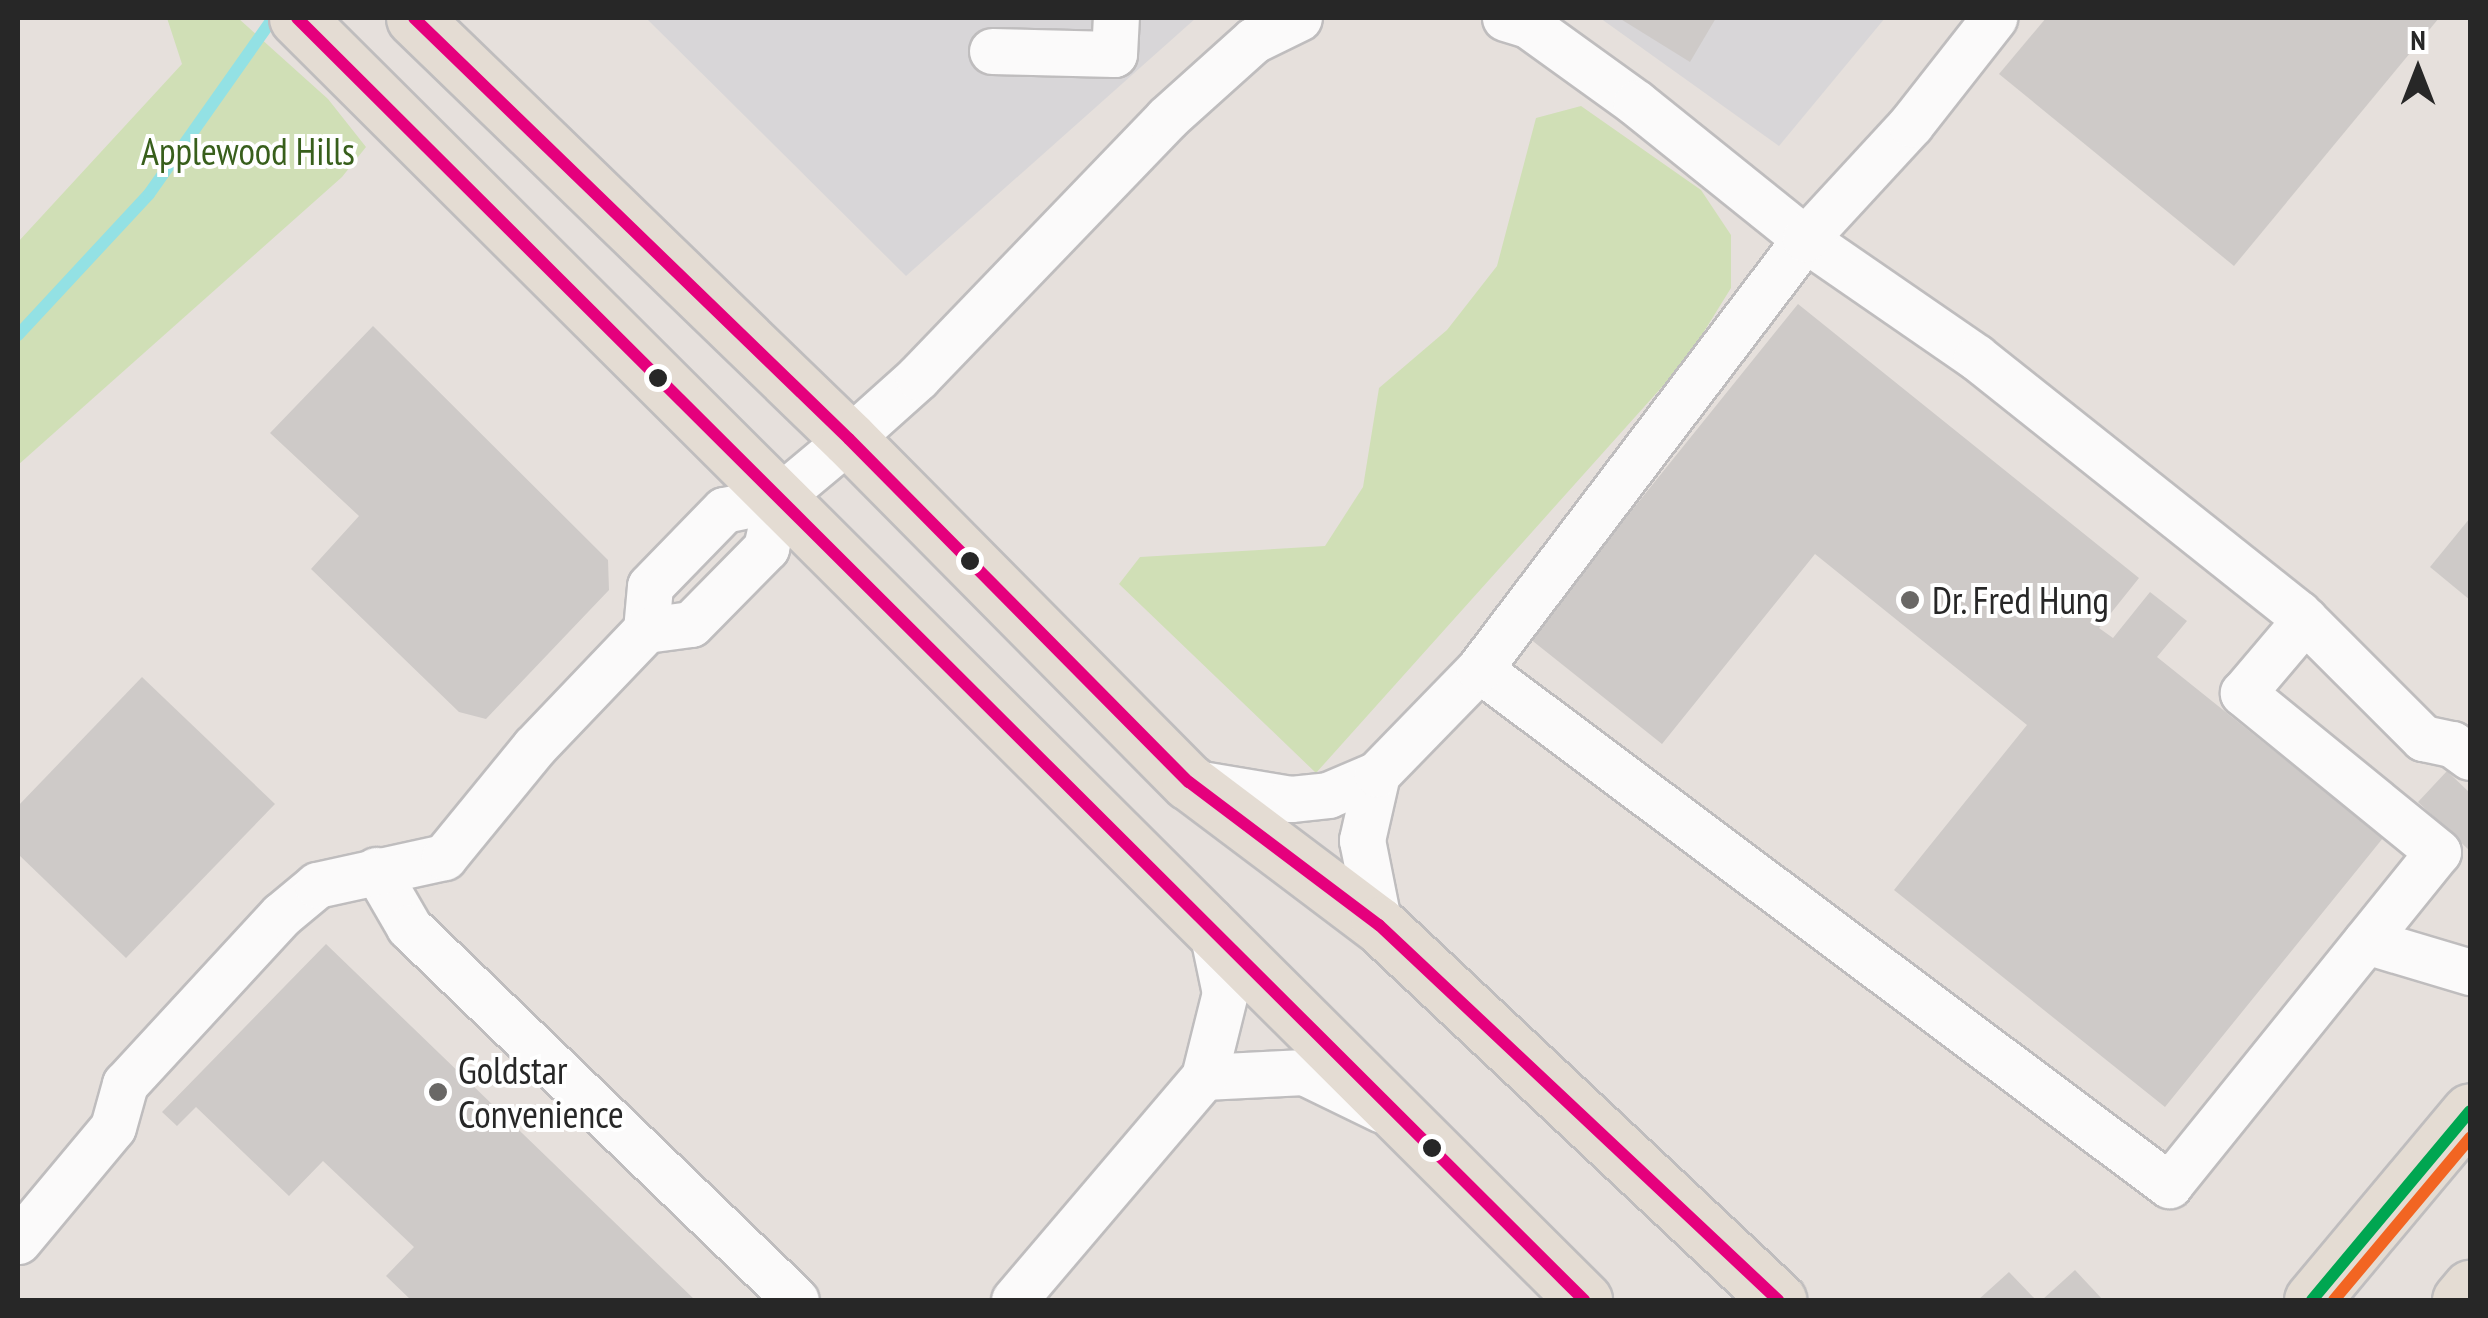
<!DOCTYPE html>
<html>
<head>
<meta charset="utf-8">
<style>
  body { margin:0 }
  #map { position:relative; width:2488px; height:1318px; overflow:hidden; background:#e6e0dc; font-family:"PT Sans Narrow",sans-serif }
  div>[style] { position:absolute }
  .industrial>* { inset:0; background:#d8d6d8 }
  .green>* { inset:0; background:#d0dfb6 }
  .stream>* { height:12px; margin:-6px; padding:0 6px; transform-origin:6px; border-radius:6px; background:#93e1e4 }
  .building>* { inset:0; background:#cecac8 }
  .roads { filter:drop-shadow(2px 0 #bfbdbe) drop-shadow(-2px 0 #bfbdbe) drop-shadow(0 2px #bfbdbe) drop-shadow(0 -2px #bfbdbe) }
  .minor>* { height:45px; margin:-22.5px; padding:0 22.5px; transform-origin:22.5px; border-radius:22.5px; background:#fbfafa }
  .major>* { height:55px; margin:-27.5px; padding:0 27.5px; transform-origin:27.5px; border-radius:27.5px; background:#e4dcd3 }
  .bus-1>* { height:12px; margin:-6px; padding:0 6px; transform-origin:6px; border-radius:6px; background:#e5007d }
  .bus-2>* { height:12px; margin:-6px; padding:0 6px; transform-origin:6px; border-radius:6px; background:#00a651 }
  .bus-3>* { height:12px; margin:-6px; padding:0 6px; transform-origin:6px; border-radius:6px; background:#f26522 }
  .dots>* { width:28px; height:28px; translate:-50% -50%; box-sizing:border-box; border:5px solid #fff; border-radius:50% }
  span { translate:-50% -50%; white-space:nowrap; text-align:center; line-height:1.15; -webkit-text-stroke:8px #fff; paint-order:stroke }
  .park-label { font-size:38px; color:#385f1c }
  .poi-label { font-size:38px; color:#272727 }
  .left { translate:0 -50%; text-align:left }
  .frame { position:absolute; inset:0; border:20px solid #272727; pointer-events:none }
  .north { position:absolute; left:2368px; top:20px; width:100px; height:100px; -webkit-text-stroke:8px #fff; paint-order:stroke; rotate:0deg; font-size:28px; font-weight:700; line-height:40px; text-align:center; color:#272727 }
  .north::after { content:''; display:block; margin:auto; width:35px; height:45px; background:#272727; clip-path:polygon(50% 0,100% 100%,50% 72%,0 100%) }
</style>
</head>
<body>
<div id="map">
  <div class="industrial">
    <div style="clip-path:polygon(646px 18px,1196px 18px,906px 276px)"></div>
    <div style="clip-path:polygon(1600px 18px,1885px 18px,1779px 146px)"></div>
  </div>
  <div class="green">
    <div style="clip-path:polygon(167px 18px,238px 18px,328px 99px,366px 147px,342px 177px,18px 465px,18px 242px,182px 64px)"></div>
    <div style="clip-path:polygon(1581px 106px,1701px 190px,1731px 235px,1731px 288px,1687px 359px,1316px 773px,1119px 584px,1140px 557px,1325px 546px,1363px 487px,1379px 388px,1447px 330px,1497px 266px,1536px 118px)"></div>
  </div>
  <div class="stream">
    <div style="left:18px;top:335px;width:192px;rotate:-47.1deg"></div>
    <div style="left:149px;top:194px;width:215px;rotate:-54.8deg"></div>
  </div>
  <div class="building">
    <div style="clip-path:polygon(1619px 18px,1716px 18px,1690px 62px)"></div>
    <div style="clip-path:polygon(2046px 18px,2439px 18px,2234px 266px,1999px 74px)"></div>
    <div style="clip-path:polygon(1798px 304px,2139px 578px,2099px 628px,2113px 638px,2150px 592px,2187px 621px,2157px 657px,2383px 838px,2165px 1107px,1894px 890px,2027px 725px,1815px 554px,1662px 744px,1529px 638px)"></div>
    <div style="clip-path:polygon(373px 326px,608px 560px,609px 590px,486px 719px,459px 712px,311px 569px,359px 516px,270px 433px)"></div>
    <div style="clip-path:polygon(2470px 518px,2470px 600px,2430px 567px)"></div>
    <div style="clip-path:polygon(142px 677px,275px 804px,126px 958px,18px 854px,18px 806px)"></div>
    <div style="clip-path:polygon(2447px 771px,2470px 793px,2470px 851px,2418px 802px)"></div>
    <div style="clip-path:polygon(326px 944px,695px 1300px,411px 1300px,386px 1276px,414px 1247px,323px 1161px,289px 1196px,196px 1107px,177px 1126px,162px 1112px)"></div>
    <div style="clip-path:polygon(2075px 1270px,2103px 1300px,2042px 1300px)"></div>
    <div style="clip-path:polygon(2009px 1272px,2036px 1300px,1978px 1300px)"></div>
  </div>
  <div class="roads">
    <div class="minor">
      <div style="left:1505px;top:18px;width:24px;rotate:17deg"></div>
      <div style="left:1528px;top:25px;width:133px;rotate:35.8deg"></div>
      <div style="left:1636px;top:103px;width:217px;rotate:38.8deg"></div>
      <div style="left:1805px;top:239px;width:208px;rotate:34.6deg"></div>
      <div style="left:1976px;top:357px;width:411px;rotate:38.5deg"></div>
      <div style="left:2298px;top:613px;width:177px;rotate:45deg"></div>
      <div style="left:2423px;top:738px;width:30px;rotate:12deg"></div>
      <div style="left:2452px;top:744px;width:22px;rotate:36deg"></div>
      <div style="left:992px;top:51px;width:122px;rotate:1.4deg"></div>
      <div style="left:1114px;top:54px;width:36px;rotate:-87deg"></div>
      <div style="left:646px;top:630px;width:44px;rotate:-84.8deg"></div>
      <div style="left:650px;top:586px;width:106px;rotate:-45.8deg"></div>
      <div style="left:724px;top:510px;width:54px;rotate:-11.7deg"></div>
      <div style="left:777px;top:499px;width:94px;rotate:-39.8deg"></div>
      <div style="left:849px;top:439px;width:93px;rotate:-41.9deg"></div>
      <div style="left:918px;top:377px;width:359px;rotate:-46.1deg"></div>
      <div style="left:1167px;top:118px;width:117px;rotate:-41.9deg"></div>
      <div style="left:1254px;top:40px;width:50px;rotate:-26.1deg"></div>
      <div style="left:1479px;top:669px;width:862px;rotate:36.79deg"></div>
      <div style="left:2169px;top:1185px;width:428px;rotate:-51.1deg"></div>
      <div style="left:2438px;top:852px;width:252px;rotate:-140.8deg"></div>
      <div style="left:2243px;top:693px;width:96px;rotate:-49.7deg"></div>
      <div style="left:1377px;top:774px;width:68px;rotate:102.8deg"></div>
      <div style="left:1362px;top:840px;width:87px;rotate:78.7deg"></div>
      <div style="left:1189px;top:782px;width:103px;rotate:9.5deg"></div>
      <div style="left:1291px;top:799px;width:37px;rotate:-6deg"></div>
      <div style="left:1328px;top:795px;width:53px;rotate:-23.2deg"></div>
      <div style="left:1377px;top:774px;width:146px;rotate:-45.8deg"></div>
      <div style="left:1479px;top:669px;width:540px;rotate:-52.83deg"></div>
      <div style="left:1805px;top:239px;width:156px;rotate:-47.3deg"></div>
      <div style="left:1911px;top:124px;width:135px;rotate:-51.9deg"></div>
      <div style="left:376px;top:870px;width:66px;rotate:59.9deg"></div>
      <div style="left:409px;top:927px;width:537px;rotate:43.94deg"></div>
      <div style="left:2366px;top:941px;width:109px;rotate:16.6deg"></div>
      <div style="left:1204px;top:1077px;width:100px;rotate:-2.9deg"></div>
      <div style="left:1304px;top:1072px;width:87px;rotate:26deg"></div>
      <div style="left:18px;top:1241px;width:148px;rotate:-50.2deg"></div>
      <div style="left:113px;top:1127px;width:45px;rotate:-74.4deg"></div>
      <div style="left:125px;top:1084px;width:230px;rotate:-47.3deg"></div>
      <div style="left:281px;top:915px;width:47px;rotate:-39.8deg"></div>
      <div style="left:317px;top:885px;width:130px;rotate:-12.4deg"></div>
      <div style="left:444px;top:857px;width:142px;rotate:-50.7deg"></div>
      <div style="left:534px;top:747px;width:162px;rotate:-46.3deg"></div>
      <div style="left:646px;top:630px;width:45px;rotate:-7.6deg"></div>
      <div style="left:691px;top:624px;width:107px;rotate:-45.4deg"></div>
      <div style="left:766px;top:548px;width:50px;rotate:-77.3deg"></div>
      <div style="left:1014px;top:1300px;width:293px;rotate:-49.6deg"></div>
      <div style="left:1204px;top:1077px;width:87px;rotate:-76deg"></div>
      <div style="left:1225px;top:993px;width:74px;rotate:-101.8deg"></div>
    </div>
    <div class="major">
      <div style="left:297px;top:18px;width:1817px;rotate:44.89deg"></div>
      <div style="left:414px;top:18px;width:605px;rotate:44.06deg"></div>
      <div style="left:849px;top:439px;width:483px;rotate:45.3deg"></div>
      <div style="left:1189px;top:782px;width:238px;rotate:37deg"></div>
      <div style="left:1379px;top:925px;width:548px;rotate:43.22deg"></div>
      <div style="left:2312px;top:1300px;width:246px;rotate:-50.1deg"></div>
      <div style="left:2460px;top:1300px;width:16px;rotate:-50deg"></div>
    </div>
  </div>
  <div class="bus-1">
    <div style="left:297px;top:18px;width:1817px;rotate:44.89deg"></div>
    <div style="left:414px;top:18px;width:605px;rotate:44.06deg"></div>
    <div style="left:849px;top:439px;width:483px;rotate:45.3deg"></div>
    <div style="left:1189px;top:782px;width:238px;rotate:37deg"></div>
    <div style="left:1379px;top:925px;width:548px;rotate:43.22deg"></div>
  </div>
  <div class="bus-2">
    <div style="left:2312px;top:1300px;width:246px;rotate:-50.1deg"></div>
  </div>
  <div class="bus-3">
    <div style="left:2334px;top:1300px;width:212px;rotate:-50deg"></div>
  </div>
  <div class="dots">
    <div style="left:658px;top:378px;background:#272727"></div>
    <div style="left:970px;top:561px;background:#272727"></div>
    <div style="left:1910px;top:600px;background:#6a6866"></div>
    <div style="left:438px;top:1092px;background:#6a6866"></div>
    <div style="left:1432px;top:1148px;background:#272727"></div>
  </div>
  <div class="park-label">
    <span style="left:248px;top:151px">Applewood Hills</span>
  </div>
  <div class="poi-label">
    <span class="left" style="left:1932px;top:600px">Dr. Fred Hung</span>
    <span class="left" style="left:458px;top:1092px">Goldstar<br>Convenience</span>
  </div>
  <div class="frame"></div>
  <div class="north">N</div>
</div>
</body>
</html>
